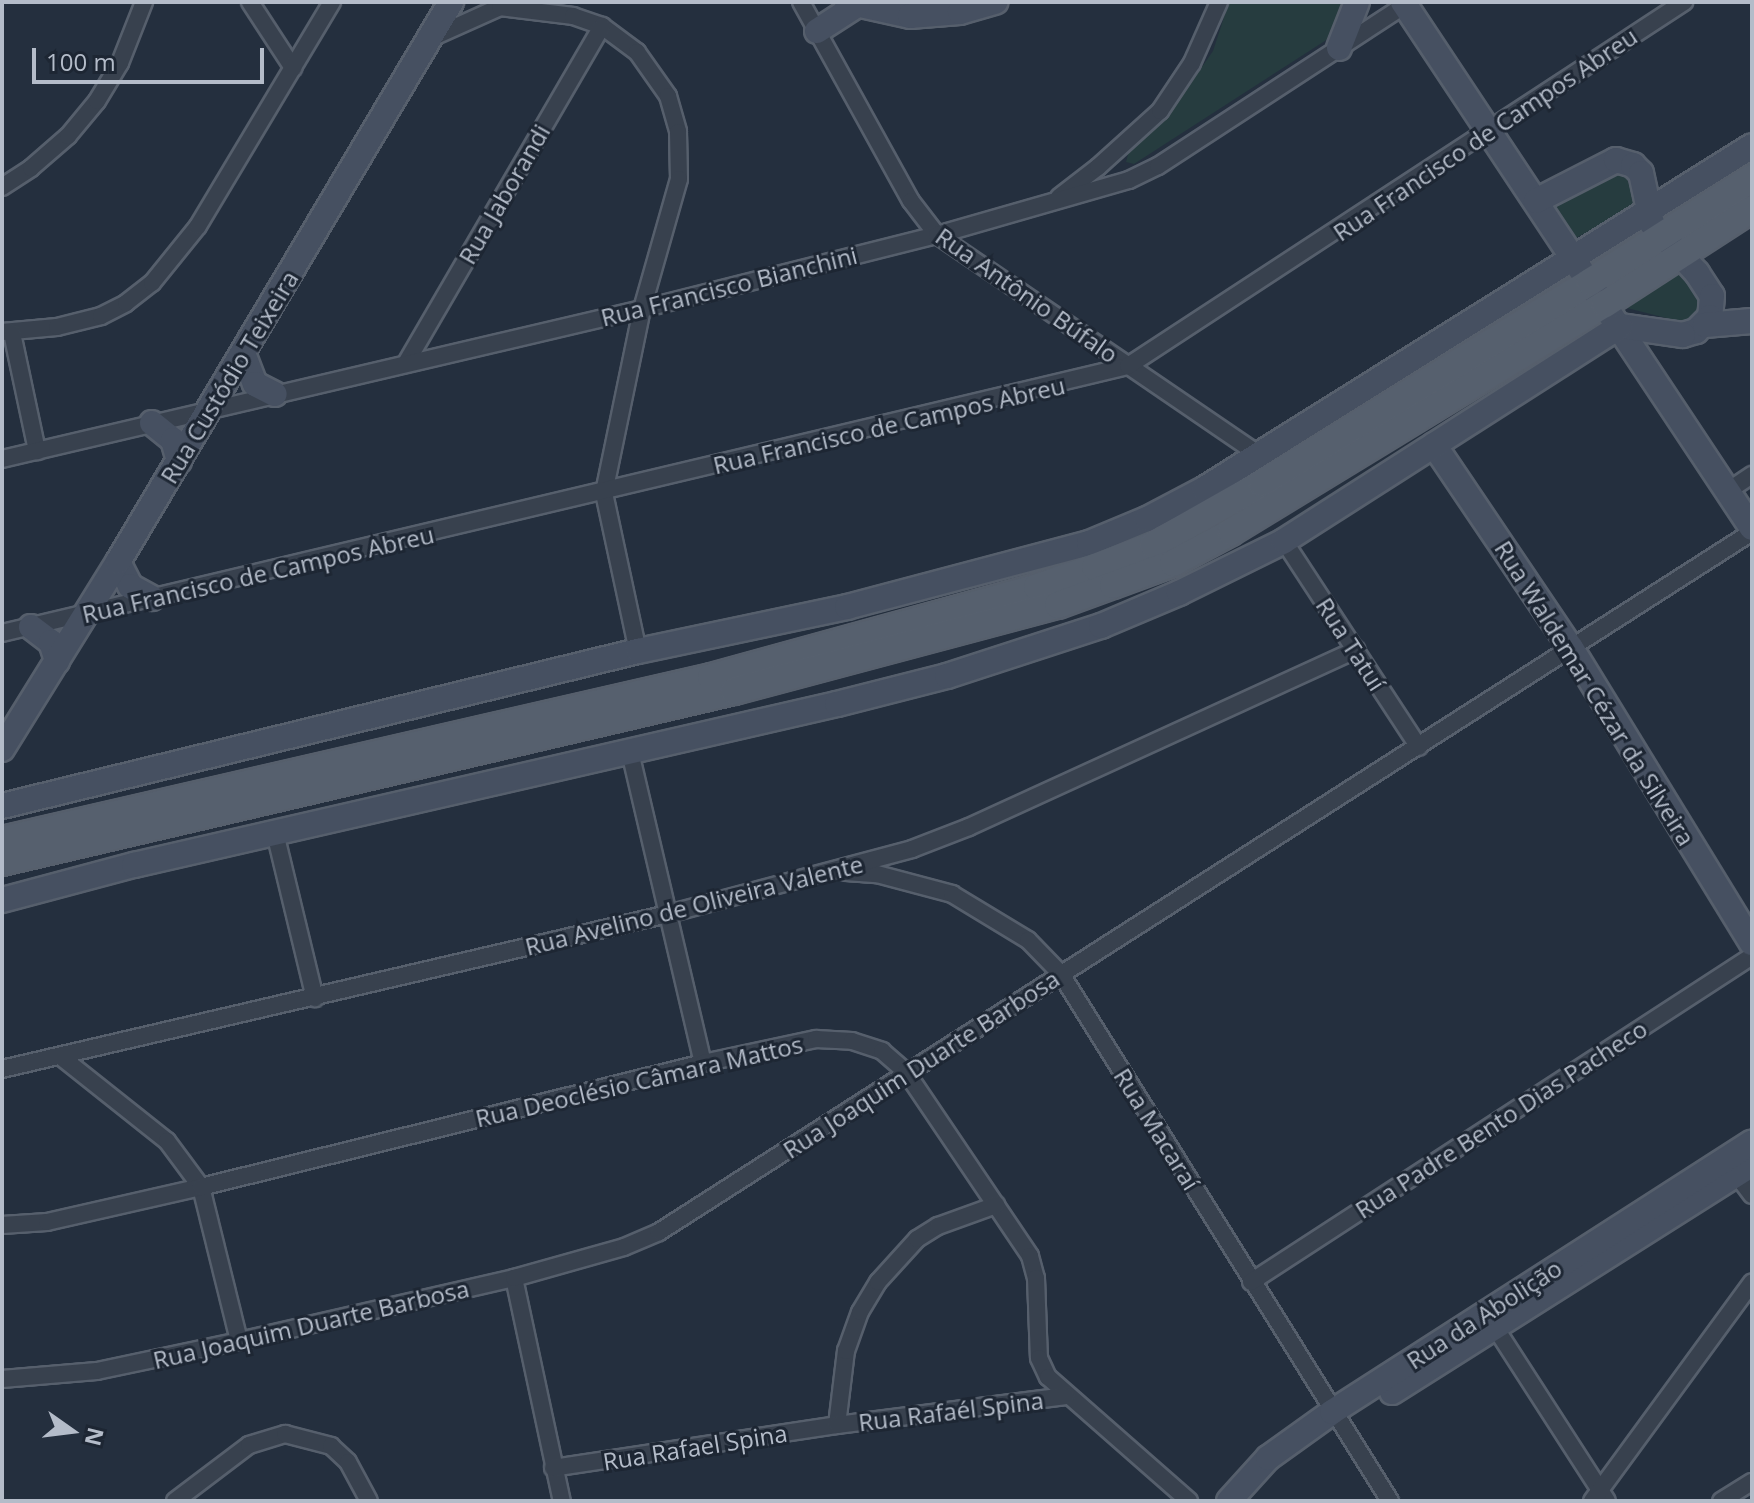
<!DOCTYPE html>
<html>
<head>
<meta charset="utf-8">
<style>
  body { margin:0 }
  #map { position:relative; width:1754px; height:1503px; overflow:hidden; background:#242f3e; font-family:"Open Sans",sans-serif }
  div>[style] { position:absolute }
  .green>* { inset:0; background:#263c3f }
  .roads { filter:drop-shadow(2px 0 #565f6c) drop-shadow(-2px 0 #565f6c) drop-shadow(0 2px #565f6c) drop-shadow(0 -2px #565f6c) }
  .street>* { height:16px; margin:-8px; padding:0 8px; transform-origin:8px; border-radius:8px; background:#38414e }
  .secondary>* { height:24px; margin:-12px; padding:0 12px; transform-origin:12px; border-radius:12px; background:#465061 }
  .primary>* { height:26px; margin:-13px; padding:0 13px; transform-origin:13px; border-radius:13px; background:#56606e }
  span { translate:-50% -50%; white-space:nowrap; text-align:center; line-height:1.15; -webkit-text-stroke:6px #1d2633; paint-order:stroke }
  .street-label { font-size:24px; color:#b4bcc9 }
  .frame { position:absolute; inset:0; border:4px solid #b4bcc9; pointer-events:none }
  .north { position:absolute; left:32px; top:1391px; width:80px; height:80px; -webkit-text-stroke:6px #1d2633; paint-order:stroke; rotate:104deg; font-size:22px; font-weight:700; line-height:32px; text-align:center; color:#b4bcc9 }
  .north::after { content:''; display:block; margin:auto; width:28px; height:36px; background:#b4bcc9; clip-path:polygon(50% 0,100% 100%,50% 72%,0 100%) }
  .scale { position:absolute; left:32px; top:48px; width:232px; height:36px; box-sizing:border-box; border:4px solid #b4bcc9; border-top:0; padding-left:10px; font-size:24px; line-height:28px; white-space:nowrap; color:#b4bcc9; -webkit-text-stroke:6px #1d2633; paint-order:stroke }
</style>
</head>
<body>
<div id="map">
  <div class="green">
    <div style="clip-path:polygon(1229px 2px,1362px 2px,1345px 28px,1134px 164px,1126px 162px,1129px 151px,1166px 119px,1213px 51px)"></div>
    <div style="clip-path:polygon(1616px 169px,1633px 184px,1636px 205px,1576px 238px,1553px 207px,1566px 195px)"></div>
    <div style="clip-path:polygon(1682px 266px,1703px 307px,1697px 319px,1678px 321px,1619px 306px)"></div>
  </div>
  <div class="roads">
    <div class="street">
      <div style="left:250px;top:2px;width:79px;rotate:56.9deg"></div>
      <div style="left:801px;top:2px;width:227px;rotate:61.1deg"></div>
      <div style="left:911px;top:201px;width:43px;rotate:52.6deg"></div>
      <div style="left:937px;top:235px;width:390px;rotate:34.3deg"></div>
      <div style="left:431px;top:38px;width:76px;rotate:-24.2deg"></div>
      <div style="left:500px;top:7px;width:74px;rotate:7deg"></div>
      <div style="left:573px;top:16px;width:31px;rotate:19deg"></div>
      <div style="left:602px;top:26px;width:44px;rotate:36.6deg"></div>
      <div style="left:637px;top:52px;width:54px;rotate:54.8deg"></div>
      <div style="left:668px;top:96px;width:37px;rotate:74deg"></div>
      <div style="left:678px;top:132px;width:47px;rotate:88.8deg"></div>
      <div style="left:679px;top:179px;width:135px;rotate:105.9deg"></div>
      <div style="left:642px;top:309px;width:188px;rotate:101.7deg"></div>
      <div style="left:604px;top:493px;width:162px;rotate:77.9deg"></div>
      <div style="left:2px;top:187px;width:35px;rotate:-33deg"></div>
      <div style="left:31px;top:168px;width:49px;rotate:-40.9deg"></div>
      <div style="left:68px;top:136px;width:45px;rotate:-50.4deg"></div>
      <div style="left:97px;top:101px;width:44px;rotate:-58.8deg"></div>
      <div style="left:120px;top:63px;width:66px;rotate:-68.5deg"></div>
      <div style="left:1059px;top:197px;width:49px;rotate:-37.6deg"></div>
      <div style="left:1098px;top:167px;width:84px;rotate:-42.1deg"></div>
      <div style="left:1160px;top:111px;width:58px;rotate:-56.3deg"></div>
      <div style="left:1192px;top:63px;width:67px;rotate:-66.1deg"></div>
      <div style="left:2px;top:332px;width:55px;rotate:-5.2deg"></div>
      <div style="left:57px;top:327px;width:45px;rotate:-14deg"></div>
      <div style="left:101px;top:316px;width:28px;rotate:-27deg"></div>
      <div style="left:126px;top:303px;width:33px;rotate:-38deg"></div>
      <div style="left:152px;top:283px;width:73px;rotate:-51.1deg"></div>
      <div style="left:198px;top:226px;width:261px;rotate:-59.1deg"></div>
      <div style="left:12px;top:333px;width:121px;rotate:78deg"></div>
      <div style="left:406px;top:363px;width:390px;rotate:-59.8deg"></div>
      <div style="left:2px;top:459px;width:657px;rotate:-13.19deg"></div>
      <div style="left:642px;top:309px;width:304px;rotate:-14.1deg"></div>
      <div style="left:937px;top:235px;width:200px;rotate:-16deg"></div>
      <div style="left:1129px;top:180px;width:32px;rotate:-26deg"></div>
      <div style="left:1158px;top:166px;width:301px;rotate:-33.1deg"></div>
      <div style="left:1728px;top:491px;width:29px;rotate:-34deg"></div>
      <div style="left:1284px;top:541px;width:246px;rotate:56.8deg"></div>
      <div style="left:2px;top:633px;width:1157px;rotate:-13.34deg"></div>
      <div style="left:1128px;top:366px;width:665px;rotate:-33.21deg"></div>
      <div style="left:630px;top:752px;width:319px;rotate:76.8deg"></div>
      <div style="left:275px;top:833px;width:170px;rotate:76.4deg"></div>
      <div style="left:846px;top:872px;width:31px;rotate:4deg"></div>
      <div style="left:877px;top:874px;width:78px;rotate:14.9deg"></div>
      <div style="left:952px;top:894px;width:89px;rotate:31.2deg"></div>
      <div style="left:1028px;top:940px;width:47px;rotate:45.9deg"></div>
      <div style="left:1061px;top:974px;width:621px;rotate:58.02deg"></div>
      <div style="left:60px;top:1056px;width:137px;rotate:38.5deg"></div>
      <div style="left:167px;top:1141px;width:57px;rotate:53.5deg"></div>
      <div style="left:201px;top:1187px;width:159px;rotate:76.1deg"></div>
      <div style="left:2px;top:1069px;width:684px;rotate:-13.1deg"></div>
      <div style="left:668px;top:914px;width:253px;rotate:-14.9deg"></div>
      <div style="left:912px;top:849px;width:61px;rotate:-21.1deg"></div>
      <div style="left:969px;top:827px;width:426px;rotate:-24.6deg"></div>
      <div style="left:1736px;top:1174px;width:26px;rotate:53deg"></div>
      <div style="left:2px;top:1225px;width:45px;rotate:-3.8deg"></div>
      <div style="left:47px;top:1222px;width:158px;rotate:-12.8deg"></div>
      <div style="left:201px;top:1187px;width:517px;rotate:-13.87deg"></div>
      <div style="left:703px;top:1063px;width:116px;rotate:-12deg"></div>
      <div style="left:816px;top:1039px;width:36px;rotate:3deg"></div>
      <div style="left:852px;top:1041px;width:32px;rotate:18deg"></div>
      <div style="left:882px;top:1051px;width:32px;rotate:41deg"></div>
      <div style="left:906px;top:1072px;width:222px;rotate:56deg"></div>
      <div style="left:1030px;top:1256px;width:23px;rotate:75deg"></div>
      <div style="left:1036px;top:1278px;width:80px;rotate:87.9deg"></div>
      <div style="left:1039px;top:1358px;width:21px;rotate:65deg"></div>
      <div style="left:1048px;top:1377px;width:188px;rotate:41.3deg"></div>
      <div style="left:514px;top:1278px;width:228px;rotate:77.9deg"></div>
      <div style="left:1251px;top:1282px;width:598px;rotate:-33.05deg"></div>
      <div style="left:1491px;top:1321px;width:214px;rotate:57.2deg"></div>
      <div style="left:2px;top:1379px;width:95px;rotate:-4.8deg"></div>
      <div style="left:97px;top:1371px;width:145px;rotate:-11.9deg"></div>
      <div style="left:239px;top:1341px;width:282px;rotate:-12.9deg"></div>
      <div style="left:514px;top:1278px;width:114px;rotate:-15.7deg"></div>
      <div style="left:624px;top:1247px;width:38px;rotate:-23deg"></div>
      <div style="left:659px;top:1232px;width:1298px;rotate:-32.64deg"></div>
      <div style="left:837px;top:1425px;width:75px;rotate:-83.1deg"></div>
      <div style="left:846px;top:1351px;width:41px;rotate:-70.3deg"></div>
      <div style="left:860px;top:1312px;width:35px;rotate:-59deg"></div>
      <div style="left:878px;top:1282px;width:58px;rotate:-47.8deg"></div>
      <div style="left:917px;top:1239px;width:25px;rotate:-32deg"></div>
      <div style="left:938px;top:1226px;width:62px;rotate:-19.9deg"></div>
      <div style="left:553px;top:1468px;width:287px;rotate:-8.6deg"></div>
      <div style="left:837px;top:1425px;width:231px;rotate:-7.2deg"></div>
      <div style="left:175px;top:1501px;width:93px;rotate:-37.1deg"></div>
      <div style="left:249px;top:1445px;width:38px;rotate:-17deg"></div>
      <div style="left:285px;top:1434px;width:48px;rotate:14.6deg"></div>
      <div style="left:331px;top:1446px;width:23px;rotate:43deg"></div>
      <div style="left:348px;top:1462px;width:44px;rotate:61.7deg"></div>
      <div style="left:1592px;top:1501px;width:271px;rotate:-53.8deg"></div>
      <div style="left:1721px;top:1501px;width:36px;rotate:-32deg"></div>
    </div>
    <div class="secondary">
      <div style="left:847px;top:2px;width:65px;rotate:12.5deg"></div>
      <div style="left:910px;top:16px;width:50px;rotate:-4.6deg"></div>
      <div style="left:960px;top:12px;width:37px;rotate:-16deg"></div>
      <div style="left:1403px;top:2px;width:631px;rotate:56.44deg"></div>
      <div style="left:817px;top:31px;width:48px;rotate:-33deg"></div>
      <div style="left:1339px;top:48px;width:49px;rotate:-68.6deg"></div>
      <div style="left:1536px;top:201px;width:90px;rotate:-27.1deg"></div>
      <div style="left:1616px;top:160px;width:18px;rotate:16deg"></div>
      <div style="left:1633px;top:165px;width:11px;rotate:45deg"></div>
      <div style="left:1641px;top:173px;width:52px;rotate:77.8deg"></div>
      <div style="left:1652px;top:224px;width:67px;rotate:47.4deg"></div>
      <div style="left:1697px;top:273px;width:27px;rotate:57deg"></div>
      <div style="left:1712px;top:296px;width:21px;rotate:95deg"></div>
      <div style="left:1710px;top:317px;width:20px;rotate:135deg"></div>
      <div style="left:1696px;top:331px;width:14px;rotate:163deg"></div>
      <div style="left:1683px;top:335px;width:64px;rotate:-171.9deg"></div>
      <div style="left:1705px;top:325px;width:47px;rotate:-4.9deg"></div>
      <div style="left:243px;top:353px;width:33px;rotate:69deg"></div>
      <div style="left:255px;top:384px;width:22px;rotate:27deg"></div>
      <div style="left:152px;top:423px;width:27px;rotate:39deg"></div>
      <div style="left:173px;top:440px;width:22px;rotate:74deg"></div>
      <div style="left:1434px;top:445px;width:245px;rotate:56deg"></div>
      <div style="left:1571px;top:648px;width:346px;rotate:58.5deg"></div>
      <div style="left:118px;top:562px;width:27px;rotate:63deg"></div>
      <div style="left:130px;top:586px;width:25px;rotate:29deg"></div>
      <div style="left:31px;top:627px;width:25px;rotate:37deg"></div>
      <div style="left:51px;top:642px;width:20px;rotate:72deg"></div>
      <div style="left:2px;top:749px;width:220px;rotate:-58.2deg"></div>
      <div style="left:118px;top:562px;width:652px;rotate:-59.26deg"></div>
      <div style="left:2px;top:806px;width:655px;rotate:-13.7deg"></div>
      <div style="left:638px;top:651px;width:214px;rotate:-11.9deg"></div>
      <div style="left:847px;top:607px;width:250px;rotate:-14.8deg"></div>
      <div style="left:1089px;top:543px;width:63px;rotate:-22.5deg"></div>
      <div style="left:1147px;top:519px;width:64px;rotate:-27.8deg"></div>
      <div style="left:1204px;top:489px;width:646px;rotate:-32.04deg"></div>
      <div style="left:2px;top:900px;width:137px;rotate:-14.9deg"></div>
      <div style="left:134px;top:865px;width:721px;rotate:-12.9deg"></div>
      <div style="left:837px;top:704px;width:114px;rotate:-14.3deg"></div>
      <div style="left:947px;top:676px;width:162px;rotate:-18deg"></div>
      <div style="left:1101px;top:626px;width:85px;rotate:-22.9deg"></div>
      <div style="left:1179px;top:593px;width:117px;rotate:-26.3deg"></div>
      <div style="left:1284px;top:541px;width:399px;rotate:-32.6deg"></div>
      <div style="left:1392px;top:1392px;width:426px;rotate:-32.3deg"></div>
      <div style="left:1229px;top:1501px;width:58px;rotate:-47.8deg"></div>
      <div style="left:1268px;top:1458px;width:79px;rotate:-35.7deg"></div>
      <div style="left:1332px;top:1412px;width:499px;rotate:-32.7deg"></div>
    </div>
    <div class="primary">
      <div style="left:2px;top:840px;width:727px;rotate:-12.95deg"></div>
      <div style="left:711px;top:677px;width:338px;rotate:-15.4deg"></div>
      <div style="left:1037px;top:587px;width:61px;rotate:-19deg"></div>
      <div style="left:1095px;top:567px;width:62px;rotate:-20.8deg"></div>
      <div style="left:1153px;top:545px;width:125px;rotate:-29.6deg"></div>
      <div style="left:1262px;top:483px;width:385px;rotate:-31.5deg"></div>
      <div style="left:1590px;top:282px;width:193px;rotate:-32.7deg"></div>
      <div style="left:2px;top:862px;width:752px;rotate:-13.15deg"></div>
      <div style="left:734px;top:691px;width:335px;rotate:-14.9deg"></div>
      <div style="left:1058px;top:605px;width:59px;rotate:-20deg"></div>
      <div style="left:1113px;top:585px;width:64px;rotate:-20.1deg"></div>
      <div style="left:1173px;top:563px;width:66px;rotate:-28.1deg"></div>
      <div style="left:1231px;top:532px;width:438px;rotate:-31.4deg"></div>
      <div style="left:1605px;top:304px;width:175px;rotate:-32.9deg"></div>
    </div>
  </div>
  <div class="street-label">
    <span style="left:1485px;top:134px;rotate:-34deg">Rua Francisco de Campos Abreu</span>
    <span style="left:504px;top:194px;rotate:-60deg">Rua Jaborandi</span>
    <span style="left:729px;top:286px;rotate:-14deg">Rua Francisco Bianchini</span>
    <span style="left:1027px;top:295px;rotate:35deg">Rua Antônio Búfalo</span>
    <span style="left:229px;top:377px;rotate:-59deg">Rua Custódio Teixeira</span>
    <span style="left:889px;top:425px;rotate:-13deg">Rua Francisco de Campos Abreu</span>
    <span style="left:258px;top:574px;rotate:-13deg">Rua Francisco de Campos Abreu</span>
    <span style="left:1351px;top:644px;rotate:57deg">Rua Tatuí</span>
    <span style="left:1595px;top:693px;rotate:58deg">Rua Waldemar Cézar da Silveira</span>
    <span style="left:694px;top:905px;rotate:-14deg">Rua Avelino de Oliveira Valente</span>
    <span style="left:921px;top:1064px;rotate:-33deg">Rua Joaquim Duarte Barbosa</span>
    <span style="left:639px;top:1081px;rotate:-13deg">Rua Deoclésio Câmara Mattos</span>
    <span style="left:1501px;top:1119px;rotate:-33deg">Rua Padre Bento Dias Pacheco</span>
    <span style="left:1157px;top:1129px;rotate:58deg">Rua Macaraí</span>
    <span style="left:1484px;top:1314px;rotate:-33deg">Rua da Abolição</span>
    <span style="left:311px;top:1324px;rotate:-13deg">Rua Joaquim Duarte Barbosa</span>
    <span style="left:951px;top:1411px;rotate:-7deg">Rua Rafaél Spina</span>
    <span style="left:695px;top:1447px;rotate:-9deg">Rua Rafael Spina</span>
  </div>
  <div class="frame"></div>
  <div class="north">N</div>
  <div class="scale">100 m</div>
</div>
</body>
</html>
